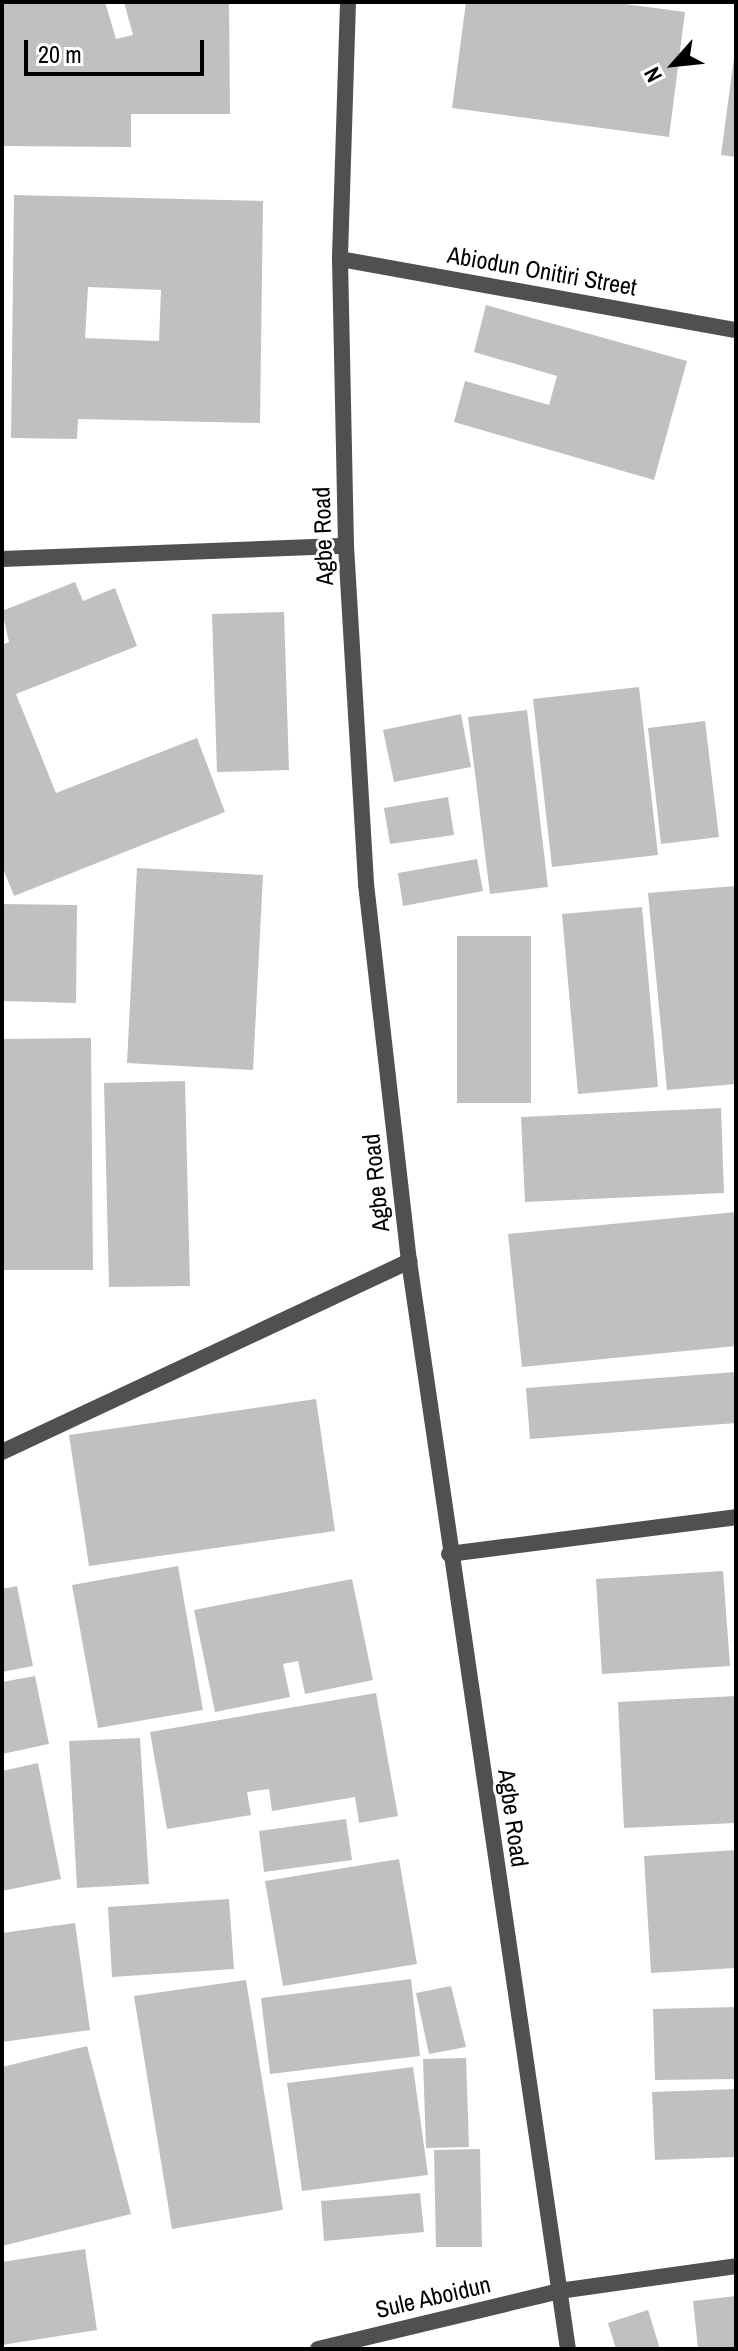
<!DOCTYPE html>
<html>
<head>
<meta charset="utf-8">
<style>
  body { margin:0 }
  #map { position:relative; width:738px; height:2351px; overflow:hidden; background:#fff; font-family:"Archivo Narrow",sans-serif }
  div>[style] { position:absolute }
  .building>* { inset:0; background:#c0c0c0 }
  .minor>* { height:16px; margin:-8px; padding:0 8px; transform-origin:8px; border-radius:8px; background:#505050 }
  .tertiary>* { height:16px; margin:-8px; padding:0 8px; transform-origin:8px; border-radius:8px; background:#505050 }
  span { translate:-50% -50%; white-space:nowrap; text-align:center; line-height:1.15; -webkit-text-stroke:6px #fff; paint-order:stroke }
  .street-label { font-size:24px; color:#000 }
  .frame { position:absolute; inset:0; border:4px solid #000; pointer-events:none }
  .north { position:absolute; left:634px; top:24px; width:80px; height:80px; -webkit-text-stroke:6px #fff; paint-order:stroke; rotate:243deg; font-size:22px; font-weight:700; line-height:32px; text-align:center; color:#000 }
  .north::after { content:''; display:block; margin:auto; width:28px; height:36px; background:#000; clip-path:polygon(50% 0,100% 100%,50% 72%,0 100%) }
  .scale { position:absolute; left:24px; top:40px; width:180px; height:36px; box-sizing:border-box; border:4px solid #000; border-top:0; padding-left:10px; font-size:24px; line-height:28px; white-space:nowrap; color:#000; -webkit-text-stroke:6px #fff; paint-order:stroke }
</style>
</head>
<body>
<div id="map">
  <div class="building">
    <div style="clip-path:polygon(2px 2px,105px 2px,116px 39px,133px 35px,124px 2px,229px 2px,230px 114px,131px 114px,131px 147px,2px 146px)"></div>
    <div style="clip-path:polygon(466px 2px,610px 2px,685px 12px,669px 137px,452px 108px)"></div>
    <div style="clip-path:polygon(734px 58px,736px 58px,736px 157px,721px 155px)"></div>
    <div style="clip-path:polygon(evenodd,14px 195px,263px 201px,260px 423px,78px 419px,77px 439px,11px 438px,14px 195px,88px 287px,161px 290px,159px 341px,85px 338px,88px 287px)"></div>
    <div style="clip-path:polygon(486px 305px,687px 361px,654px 480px,454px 422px,465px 381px,549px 405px,557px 376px,474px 352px)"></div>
    <div style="clip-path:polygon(75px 582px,83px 601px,115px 588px,137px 646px,16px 694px,56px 793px,197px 738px,225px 812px,14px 896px,2px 866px,2px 645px,9px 642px,2px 611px)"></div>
    <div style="clip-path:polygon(284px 612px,289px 770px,217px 772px,212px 614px)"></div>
    <div style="clip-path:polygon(639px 687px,658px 855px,552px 867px,533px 699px)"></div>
    <div style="clip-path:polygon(527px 710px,548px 887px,490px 894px,468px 717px)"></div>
    <div style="clip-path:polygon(461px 714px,471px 767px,394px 782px,383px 730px)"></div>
    <div style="clip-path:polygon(705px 721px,719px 837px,661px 844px,648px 728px)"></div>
    <div style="clip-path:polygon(448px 797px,454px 835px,390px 844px,384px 808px)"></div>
    <div style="clip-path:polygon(477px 859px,483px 891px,403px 906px,398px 873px)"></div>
    <div style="clip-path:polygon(137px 868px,263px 875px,253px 1070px,127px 1063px)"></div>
    <div style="clip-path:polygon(736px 886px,736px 1084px,667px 1090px,648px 893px)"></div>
    <div style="clip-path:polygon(2px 904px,77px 905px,76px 1003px,2px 1001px)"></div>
    <div style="clip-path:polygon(642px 907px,658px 1087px,578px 1094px,562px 914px)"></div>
    <div style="clip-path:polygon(457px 936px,531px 936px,531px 1103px,457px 1103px)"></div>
    <div style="clip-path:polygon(91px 1038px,93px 1270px,2px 1270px,2px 1039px)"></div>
    <div style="clip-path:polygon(185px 1081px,190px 1286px,109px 1287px,104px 1083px)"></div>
    <div style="clip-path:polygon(721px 1108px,724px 1193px,525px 1202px,521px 1117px)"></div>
    <div style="clip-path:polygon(736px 1212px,736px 1346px,522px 1367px,508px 1234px)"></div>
    <div style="clip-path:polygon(736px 1372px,736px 1423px,530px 1439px,526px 1388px)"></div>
    <div style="clip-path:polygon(316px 1399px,335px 1531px,89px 1566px,69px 1435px)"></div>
    <div style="clip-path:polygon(178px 1566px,203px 1710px,98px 1728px,72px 1585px)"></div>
    <div style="clip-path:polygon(723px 1571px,730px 1666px,602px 1674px,596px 1579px)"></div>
    <div style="clip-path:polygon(352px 1579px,373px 1680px,305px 1694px,298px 1661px,283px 1664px,290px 1697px,215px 1712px,194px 1610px)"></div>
    <div style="clip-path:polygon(17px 1586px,33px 1666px,2px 1672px,2px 1589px)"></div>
    <div style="clip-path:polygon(35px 1676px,49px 1744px,2px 1754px,2px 1682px)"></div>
    <div style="clip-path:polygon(376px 1693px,398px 1816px,359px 1823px,355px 1797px,272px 1811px,269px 1789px,247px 1792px,251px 1815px,167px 1829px,150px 1732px)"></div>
    <div style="clip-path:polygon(736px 1696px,736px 1823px,624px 1828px,618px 1702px)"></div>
    <div style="clip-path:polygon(140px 1738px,149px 1884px,77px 1888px,69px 1741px)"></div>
    <div style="clip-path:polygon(38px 1763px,61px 1879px,2px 1891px,2px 1771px)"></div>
    <div style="clip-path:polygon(346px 1819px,352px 1860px,264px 1872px,259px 1831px)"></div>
    <div style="clip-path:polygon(736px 1850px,736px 1968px,651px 1973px,644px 1856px)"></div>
    <div style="clip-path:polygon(399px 1859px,417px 1964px,283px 1986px,265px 1881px)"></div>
    <div style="clip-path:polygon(229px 1899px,234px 1969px,112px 1977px,108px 1907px)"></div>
    <div style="clip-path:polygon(75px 1923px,90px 2030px,2px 2042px,2px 1933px)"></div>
    <div style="clip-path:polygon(411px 1979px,420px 2056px,270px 2074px,261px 1998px)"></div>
    <div style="clip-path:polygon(246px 1980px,283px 2210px,172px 2229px,134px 1996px)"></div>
    <div style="clip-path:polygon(451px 1986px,466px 2047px,429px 2054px,416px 1993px)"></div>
    <div style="clip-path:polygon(736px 2007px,736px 2079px,655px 2080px,653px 2009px)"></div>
    <div style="clip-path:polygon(87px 2046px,131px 2214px,2px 2246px,2px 2067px)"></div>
    <div style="clip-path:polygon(466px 2058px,469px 2147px,426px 2148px,423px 2059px)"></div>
    <div style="clip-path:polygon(413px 2067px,428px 2175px,302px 2191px,287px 2083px)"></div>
    <div style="clip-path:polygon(736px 2089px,736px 2157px,655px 2160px,652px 2092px)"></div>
    <div style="clip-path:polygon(480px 2149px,482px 2247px,436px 2247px,434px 2150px)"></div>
    <div style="clip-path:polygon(420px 2193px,424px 2232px,324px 2241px,321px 2201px)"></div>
    <div style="clip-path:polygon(85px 2249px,97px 2330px,2px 2345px,2px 2262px)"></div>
    <div style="clip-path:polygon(736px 2296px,736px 2349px,698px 2349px,693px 2301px)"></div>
    <div style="clip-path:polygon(648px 2310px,660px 2349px,616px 2349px,608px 2323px)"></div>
  </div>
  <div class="minor">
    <div style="left:2px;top:559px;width:344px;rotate:-2.2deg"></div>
    <div style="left:2px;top:1452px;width:450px;rotate:-25.1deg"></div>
    <div style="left:449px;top:1554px;width:289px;rotate:-7.3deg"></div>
    <div style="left:318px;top:2349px;width:248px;rotate:-13.5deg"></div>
    <div style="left:559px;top:2291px;width:179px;rotate:-8deg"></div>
  </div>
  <div class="tertiary">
    <div style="left:348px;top:2px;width:257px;rotate:91.8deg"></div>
    <div style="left:340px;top:259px;width:287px;rotate:88.8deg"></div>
    <div style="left:346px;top:546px;width:339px;rotate:86.6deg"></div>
    <div style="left:366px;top:884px;width:379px;rotate:83.5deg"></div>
    <div style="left:409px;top:1261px;width:1100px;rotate:81.69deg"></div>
    <div style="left:340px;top:259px;width:402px;rotate:10.2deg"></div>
  </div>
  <div class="street-label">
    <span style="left:542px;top:271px;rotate:10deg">Abiodun Onitiri Street</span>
    <span style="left:323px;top:536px;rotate:-92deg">Agbe Road</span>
    <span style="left:376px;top:1183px;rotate:-96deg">Agbe Road</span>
    <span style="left:513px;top:1818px;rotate:82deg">Agbe Road</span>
    <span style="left:433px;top:2297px;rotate:-13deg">Sule Aboidun</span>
  </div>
  <div class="frame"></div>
  <div class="north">N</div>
  <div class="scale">20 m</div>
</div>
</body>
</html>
